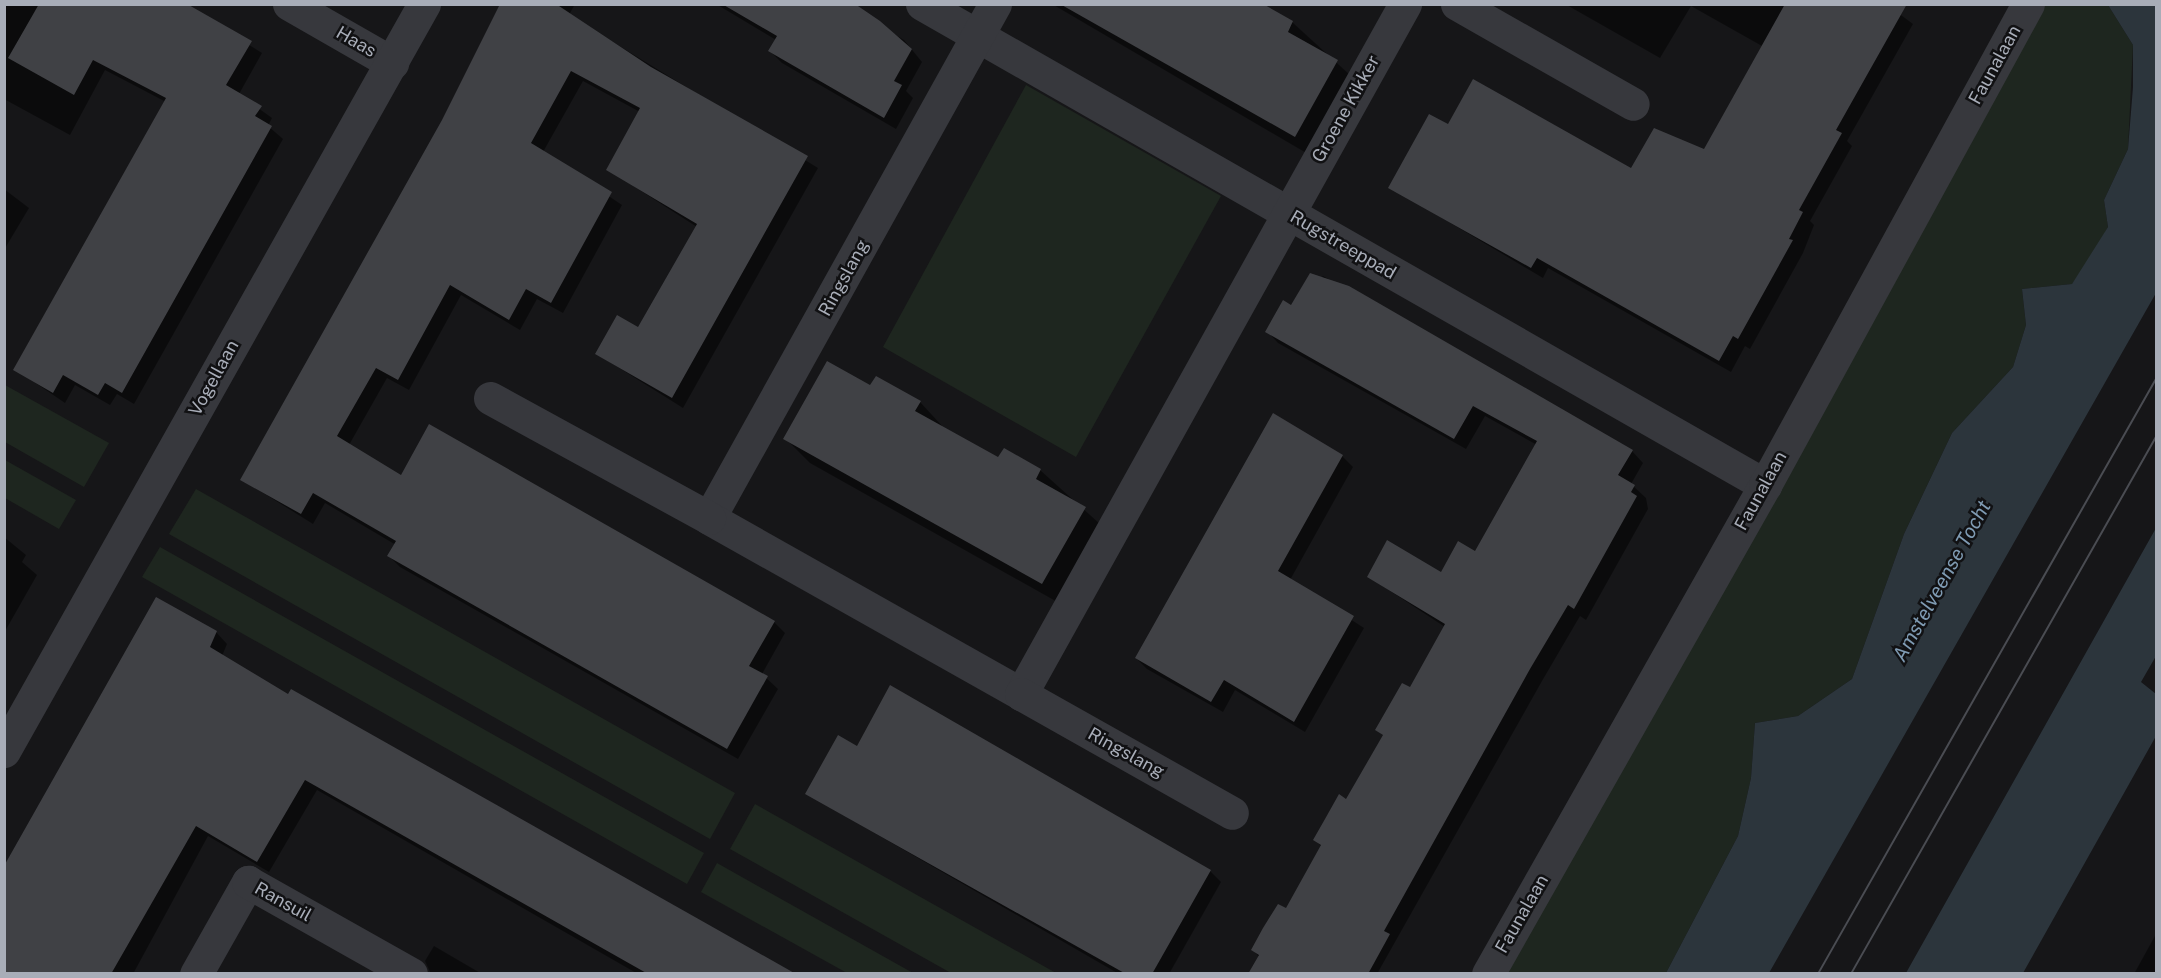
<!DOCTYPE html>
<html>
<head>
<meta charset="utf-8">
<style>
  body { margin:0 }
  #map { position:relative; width:2161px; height:978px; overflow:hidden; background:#161618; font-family:"Public Sans",sans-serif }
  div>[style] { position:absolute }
  .green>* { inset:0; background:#1e261f }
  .water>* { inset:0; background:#2c353c }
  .shadow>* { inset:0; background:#0007 }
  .building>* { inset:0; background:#404145 }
  .street>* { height:33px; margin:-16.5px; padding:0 16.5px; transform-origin:16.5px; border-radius:16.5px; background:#37383d }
  .tram>* { height:1.5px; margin:-0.75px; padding:0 0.75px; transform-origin:0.75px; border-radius:0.75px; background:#4a4c52 }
  span { translate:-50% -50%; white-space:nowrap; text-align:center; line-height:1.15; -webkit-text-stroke:5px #111113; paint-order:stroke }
  .street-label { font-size:18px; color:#a8adb8 }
  .water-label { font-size:20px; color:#7f9bb3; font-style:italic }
  .frame { position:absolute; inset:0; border:6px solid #a8adb8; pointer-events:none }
</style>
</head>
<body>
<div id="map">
  <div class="green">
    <div style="clip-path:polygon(2027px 5px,2108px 5px,2133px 45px,2128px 149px,2104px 200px,2108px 227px,2093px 257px,2072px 284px,2022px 289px,2026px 325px,2013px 367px,1952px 433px,1904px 534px,1852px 679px,1798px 716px,1755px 723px,1751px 778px,1738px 836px,1666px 973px,1486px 974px)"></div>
    <div style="clip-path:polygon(1026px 85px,1221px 196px,1076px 457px,883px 347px)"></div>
    <div style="clip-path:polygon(5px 385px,109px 443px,84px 487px,5px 442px)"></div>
    <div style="clip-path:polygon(5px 460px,76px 500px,59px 529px,5px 498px)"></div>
    <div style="clip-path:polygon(196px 489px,735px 793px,710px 839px,169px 534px)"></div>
    <div style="clip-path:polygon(160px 547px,704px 853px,687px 884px,142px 577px)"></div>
    <div style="clip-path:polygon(755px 804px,1056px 973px,951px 973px,730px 849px)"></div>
    <div style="clip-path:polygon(717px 863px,913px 973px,847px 973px,701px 892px)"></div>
  </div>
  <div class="water">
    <div style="clip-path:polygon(2108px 5px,2156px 5px,2156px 293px,1769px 973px,1666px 973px,1738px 836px,1751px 778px,1755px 723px,1798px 716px,1852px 679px,1904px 534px,1952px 433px,2013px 367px,2026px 325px,2022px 289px,2072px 284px,2108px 227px,2104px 200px,2128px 149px,2133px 87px,2133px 45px)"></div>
    <div style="clip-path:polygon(2156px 528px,2156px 656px,2141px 682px,2156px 694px,2156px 736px,2023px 973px,1906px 973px)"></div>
  </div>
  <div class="shadow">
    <div style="clip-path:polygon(4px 4px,184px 4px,262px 53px,239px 94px,272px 118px,268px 126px,283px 139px,134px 404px,117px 394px,110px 405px,75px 385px,65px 403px,15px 369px,166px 102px,105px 70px,70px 135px,4px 99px)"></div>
    <div style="clip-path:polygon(509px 4px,575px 4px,569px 15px,818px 168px,683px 408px,597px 354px,639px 329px,697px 227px,607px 169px,640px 112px,583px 81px,543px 152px,622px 205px,563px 313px,537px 299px,520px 330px,461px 295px,409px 390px,387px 378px,349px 445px,401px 477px,774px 622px,785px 633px,762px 674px,778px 689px,738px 759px,400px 567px,389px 556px,396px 545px,325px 503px,313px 524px,241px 479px)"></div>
    <div style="clip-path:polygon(716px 4px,844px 4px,904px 40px,922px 62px,906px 91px,913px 98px,896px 129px,782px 63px,770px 51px,776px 40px)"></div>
    <div style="clip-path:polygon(1052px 4px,1237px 4px,1292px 22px,1362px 86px,1320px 161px)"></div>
    <div style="clip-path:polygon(1565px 4px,1886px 4px,1913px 24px,1847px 141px,1852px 146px,1810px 221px,1814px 225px,1803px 253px,1750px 349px,1745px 346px,1731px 372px,1548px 268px,1543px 278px,1390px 187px,1448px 126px,1632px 170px,1704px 151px,1762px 46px,1691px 6px,1660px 58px)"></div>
    <div style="clip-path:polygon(4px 189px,29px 208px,4px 250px)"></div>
    <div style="clip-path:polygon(1323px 276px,1632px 451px,1643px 463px,1631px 484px,1646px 498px,1648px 509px,1586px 620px,1580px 616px,1542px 681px,1377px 974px,1250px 974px,1259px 957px,1253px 950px,1286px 910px,1322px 847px,1315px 840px,1347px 801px,1384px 736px,1377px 730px,1410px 689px,1445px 627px,1369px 577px,1442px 574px,1476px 553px,1537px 445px,1485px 416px,1466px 449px,1278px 343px,1267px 331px)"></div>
    <div style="clip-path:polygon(871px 387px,920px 402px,944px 428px,999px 459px,1040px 470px,1110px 533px,1068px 608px,810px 463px,785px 438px)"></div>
    <div style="clip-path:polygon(1342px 456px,1353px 467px,1290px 580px,1364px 628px,1305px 732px,1235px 690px,1223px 712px,1147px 669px,1136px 658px)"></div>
    <div style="clip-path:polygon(4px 537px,26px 555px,22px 562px,37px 575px,4px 633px)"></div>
    <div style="clip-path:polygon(216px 632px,227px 644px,222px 656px,289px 696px,792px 974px,638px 974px,317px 790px,269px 872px,208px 836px,133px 974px,4px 974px)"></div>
    <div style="clip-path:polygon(807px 794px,1210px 871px,1221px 882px,1169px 974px,1119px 974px)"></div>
    <div style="clip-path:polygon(2156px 934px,2156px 974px,2134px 974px)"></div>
    <div style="clip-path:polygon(434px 946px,482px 974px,431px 974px,425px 961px)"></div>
  </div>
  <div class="building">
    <div style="clip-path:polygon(39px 4px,187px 4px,252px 41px,226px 85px,262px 106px,255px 116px,272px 126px,122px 393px,105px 383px,98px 395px,63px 375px,53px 393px,13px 370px,166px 98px,93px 60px,74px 95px,8px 58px)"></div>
    <div style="clip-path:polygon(500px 4px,556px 4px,651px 67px,808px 156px,672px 398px,595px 354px,617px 315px,638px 327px,697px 224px,606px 170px,640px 108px,571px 71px,531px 143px,612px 192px,551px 303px,526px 289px,509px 320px,450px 285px,398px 380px,376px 368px,337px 436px,401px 475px,429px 424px,775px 621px,749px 666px,768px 676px,727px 749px,387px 556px,396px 541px,313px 493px,301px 514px,240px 480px,442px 120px)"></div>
    <div style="clip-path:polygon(722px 4px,855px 4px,880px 21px,912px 49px,894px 81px,902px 85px,884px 118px,768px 51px,777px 36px)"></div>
    <div style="clip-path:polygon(1060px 4px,1263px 4px,1293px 21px,1288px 32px,1338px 60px,1295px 137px)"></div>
    <div style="clip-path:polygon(1785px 4px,1907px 4px,1836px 130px,1842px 133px,1799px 210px,1803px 212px,1789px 239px,1793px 240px,1738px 339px,1733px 336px,1719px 361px,1537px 258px,1531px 268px,1388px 188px,1429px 114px,1448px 124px,1473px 79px,1631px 168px,1654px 128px,1704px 149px)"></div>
    <div style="clip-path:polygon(1310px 273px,1349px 286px,1633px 450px,1618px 475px,1635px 485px,1631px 492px,1637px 496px,1574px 609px,1568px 605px,1530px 669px,1384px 931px,1390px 934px,1368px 974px,1248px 974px,1259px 955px,1251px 950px,1263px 928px,1278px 904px,1286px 908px,1321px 845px,1313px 840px,1325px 819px,1339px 794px,1346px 799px,1383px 735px,1375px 730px,1402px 683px,1410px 687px,1445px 624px,1367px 577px,1387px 540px,1441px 572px,1458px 541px,1475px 551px,1537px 441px,1473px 406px,1454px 439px,1265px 332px,1283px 300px,1291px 305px)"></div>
    <div style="clip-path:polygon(827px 361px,870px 385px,876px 376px,921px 401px,915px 411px,998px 457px,1004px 448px,1041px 469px,1036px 479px,1086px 507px,1042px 584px,783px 439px)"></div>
    <div style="clip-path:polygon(1273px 413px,1343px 455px,1278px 571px,1354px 616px,1294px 722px,1224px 680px,1211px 702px,1135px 658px)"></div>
    <div style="clip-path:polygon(156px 597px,217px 631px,210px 647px,288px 694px,291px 689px,796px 974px,648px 974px,305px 780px,257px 862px,196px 826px,111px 974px,4px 974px,4px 866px)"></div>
    <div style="clip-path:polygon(890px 685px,1211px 870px,1152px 974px,1126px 974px,805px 794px,838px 735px,857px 746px)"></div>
  </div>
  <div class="street">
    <div style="left:289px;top:4px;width:119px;rotate:29.8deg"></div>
    <div style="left:922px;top:4px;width:971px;rotate:29.71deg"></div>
    <div style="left:995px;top:4px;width:588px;rotate:119.09deg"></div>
    <div style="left:709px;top:518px;width:358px;rotate:29.4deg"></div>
    <div style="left:1021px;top:694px;width:790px;rotate:-60.9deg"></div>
    <div style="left:1457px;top:4px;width:202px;rotate:29.6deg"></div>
    <div style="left:490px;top:398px;width:250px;rotate:28.7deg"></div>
    <div style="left:1021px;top:694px;width:242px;rotate:29.4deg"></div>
    <div style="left:4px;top:751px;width:857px;rotate:-60.65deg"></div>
    <div style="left:196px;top:974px;width:106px;rotate:-60.5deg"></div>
    <div style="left:248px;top:882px;width:187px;rotate:29.4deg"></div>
    <div style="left:1488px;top:974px;width:562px;rotate:-60.47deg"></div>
    <div style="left:1765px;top:485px;width:548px;rotate:-61.33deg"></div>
  </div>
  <div class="tram">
    <div style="left:1818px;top:974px;width:684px;rotate:-60.4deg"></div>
    <div style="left:1851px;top:974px;width:618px;rotate:-60.4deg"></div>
  </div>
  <div class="street-label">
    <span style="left:356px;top:42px;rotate:30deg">Haas</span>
    <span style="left:1995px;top:65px;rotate:-61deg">Faunalaan</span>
    <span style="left:1346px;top:109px;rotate:-61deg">Groene Kikker</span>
    <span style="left:1343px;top:245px;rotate:30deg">Rugstreeppad</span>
    <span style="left:844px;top:278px;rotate:-61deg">Ringslang</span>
    <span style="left:214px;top:378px;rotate:-61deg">Vogellaan</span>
    <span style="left:1761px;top:491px;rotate:-61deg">Faunalaan</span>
    <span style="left:1126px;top:753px;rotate:29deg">Ringslang</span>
    <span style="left:283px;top:902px;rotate:29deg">Ransuil</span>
    <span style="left:1522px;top:914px;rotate:-60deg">Faunalaan</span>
  </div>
  <div class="water-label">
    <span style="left:1942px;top:581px;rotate:-61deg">Amstelveense Tocht</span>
  </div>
  <div class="frame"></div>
</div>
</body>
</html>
